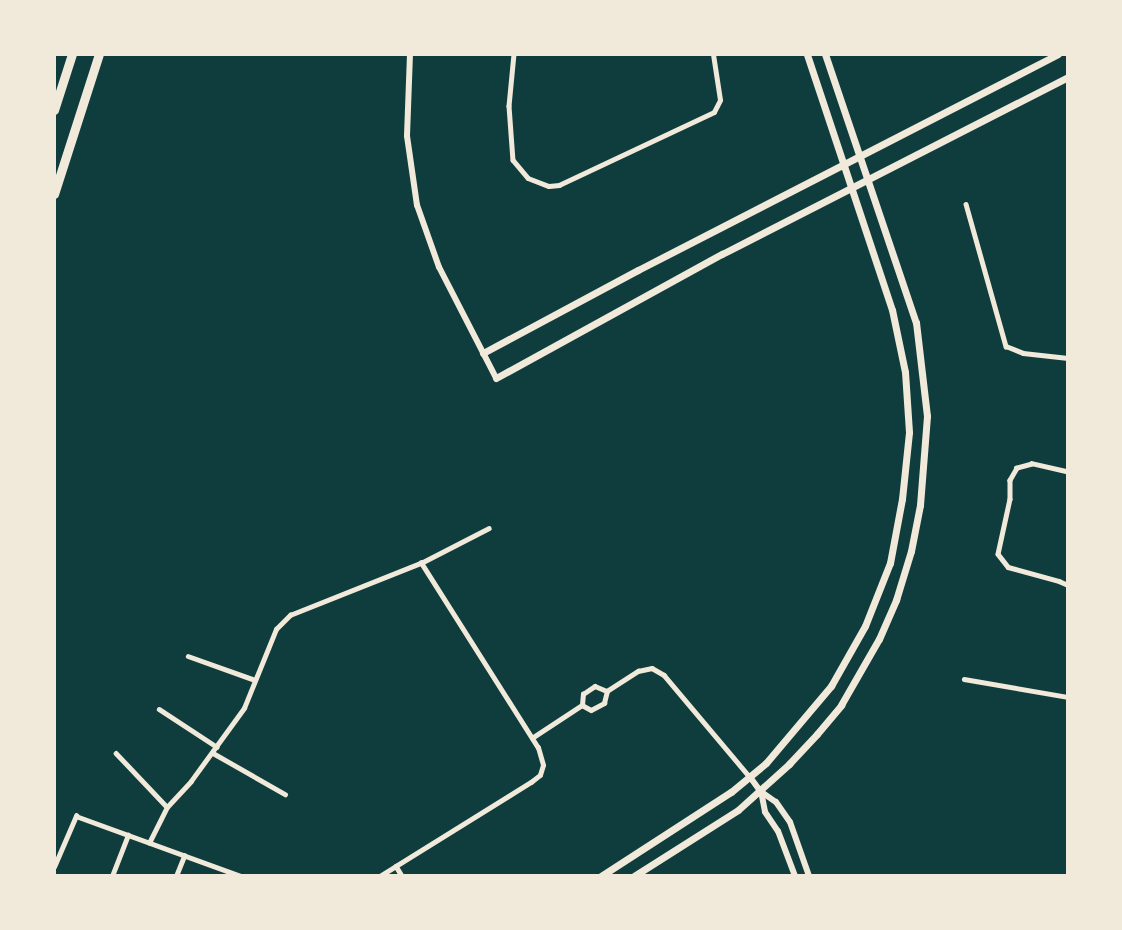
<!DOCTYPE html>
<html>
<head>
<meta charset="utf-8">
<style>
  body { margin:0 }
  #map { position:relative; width:1122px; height:930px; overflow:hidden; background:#0f3d3e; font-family:Roboto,sans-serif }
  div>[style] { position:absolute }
  .minor>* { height:4.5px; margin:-2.25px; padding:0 2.25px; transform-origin:2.25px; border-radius:2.25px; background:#f1e9da }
  .tertiary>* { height:6px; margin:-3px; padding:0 3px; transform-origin:3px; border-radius:3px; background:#f1e9da }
  .secondary>* { height:7px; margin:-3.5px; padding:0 3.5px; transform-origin:3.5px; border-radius:3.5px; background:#f1e9da }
  .motorway>* { height:9px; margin:-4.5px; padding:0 4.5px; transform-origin:4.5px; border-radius:4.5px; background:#f1e9da }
  span { translate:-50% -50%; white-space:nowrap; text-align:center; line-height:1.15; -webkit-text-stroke:5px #f1e9da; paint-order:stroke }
  .frame { position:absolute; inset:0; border:56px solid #f1e9da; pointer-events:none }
</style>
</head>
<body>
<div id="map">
  <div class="minor">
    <div style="left:514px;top:54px;width:52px;rotate:95.5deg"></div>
    <div style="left:509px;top:106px;width:54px;rotate:85.8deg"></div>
    <div style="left:513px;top:160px;width:23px;rotate:50deg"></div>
    <div style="left:528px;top:178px;width:22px;rotate:21deg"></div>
    <div style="left:549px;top:186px;width:10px;rotate:-6deg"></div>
    <div style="left:559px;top:185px;width:171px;rotate:-25.2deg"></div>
    <div style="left:714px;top:112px;width:13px;rotate:-63deg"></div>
    <div style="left:720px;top:100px;width:47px;rotate:-98.7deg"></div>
    <div style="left:966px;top:204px;width:148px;rotate:74.3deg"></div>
    <div style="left:1006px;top:346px;width:18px;rotate:22deg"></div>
    <div style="left:1023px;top:353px;width:45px;rotate:6.3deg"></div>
    <div style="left:1068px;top:472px;width:37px;rotate:-167deg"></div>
    <div style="left:1032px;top:464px;width:16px;rotate:165deg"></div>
    <div style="left:1017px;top:468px;width:14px;rotate:120deg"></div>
    <div style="left:1010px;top:480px;width:19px;rotate:90deg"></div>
    <div style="left:1010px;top:499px;width:56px;rotate:102.3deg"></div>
    <div style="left:998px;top:554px;width:16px;rotate:52deg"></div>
    <div style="left:1008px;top:567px;width:53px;rotate:15.4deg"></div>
    <div style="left:1059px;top:581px;width:10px;rotate:24deg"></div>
    <div style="left:188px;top:656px;width:71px;rotate:19.7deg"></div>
    <div style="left:964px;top:679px;width:106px;rotate:9.8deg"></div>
    <div style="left:582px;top:705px;width:11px;rotate:-85deg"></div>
    <div style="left:583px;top:694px;width:14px;rotate:-34deg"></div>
    <div style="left:595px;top:686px;width:13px;rotate:23deg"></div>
    <div style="left:159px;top:709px;width:69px;rotate:33.2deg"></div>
    <div style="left:532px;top:738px;width:60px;rotate:-33.4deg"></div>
    <div style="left:582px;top:705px;width:10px;rotate:29deg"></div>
    <div style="left:591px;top:710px;width:15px;rotate:-28deg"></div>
    <div style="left:604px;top:703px;width:12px;rotate:-76deg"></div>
    <div style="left:607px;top:691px;width:37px;rotate:-33deg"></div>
    <div style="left:638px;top:671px;width:14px;rotate:-12deg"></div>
    <div style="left:652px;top:668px;width:14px;rotate:30deg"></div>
    <div style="left:664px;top:675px;width:133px;rotate:49.9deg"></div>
    <div style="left:116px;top:753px;width:74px;rotate:46.6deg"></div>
    <div style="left:213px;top:753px;width:83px;rotate:29.7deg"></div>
    <div style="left:149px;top:843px;width:40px;rotate:-63.4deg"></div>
    <div style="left:167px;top:807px;width:35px;rotate:-47deg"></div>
    <div style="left:191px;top:781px;width:90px;rotate:-54deg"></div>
    <div style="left:244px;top:708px;width:85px;rotate:-67.9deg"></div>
    <div style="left:276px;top:629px;width:20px;rotate:-45deg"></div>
    <div style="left:290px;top:615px;width:141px;rotate:-21.7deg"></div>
    <div style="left:421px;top:563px;width:76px;rotate:-27.2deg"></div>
    <div style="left:396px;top:866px;width:159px;rotate:-31.9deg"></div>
    <div style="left:531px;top:782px;width:11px;rotate:-38deg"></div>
    <div style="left:540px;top:775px;width:10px;rotate:-73deg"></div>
    <div style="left:543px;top:765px;width:18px;rotate:-106deg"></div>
    <div style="left:538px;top:748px;width:219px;rotate:-122.3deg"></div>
    <div style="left:54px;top:867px;width:56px;rotate:-66.7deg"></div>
    <div style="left:76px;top:816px;width:176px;rotate:20deg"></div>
    <div style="left:112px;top:876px;width:44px;rotate:-68.7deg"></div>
    <div style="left:176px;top:876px;width:22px;rotate:-68deg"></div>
    <div style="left:380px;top:876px;width:19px;rotate:-32deg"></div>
    <div style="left:396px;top:866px;width:12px;rotate:59deg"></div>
  </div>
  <div class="tertiary">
    <div style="left:410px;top:54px;width:82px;rotate:92.1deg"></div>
    <div style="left:407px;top:136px;width:70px;rotate:81.8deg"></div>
    <div style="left:417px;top:205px;width:66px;rotate:70.5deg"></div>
    <div style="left:439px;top:267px;width:125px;rotate:62.8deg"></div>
    <div style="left:750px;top:777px;width:17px;rotate:54deg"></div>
    <div style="left:760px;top:791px;width:19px;rotate:35deg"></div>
    <div style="left:776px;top:802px;width:24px;rotate:55deg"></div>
    <div style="left:790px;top:822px;width:57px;rotate:70.6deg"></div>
    <div style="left:761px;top:791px;width:21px;rotate:79deg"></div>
    <div style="left:765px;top:812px;width:23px;rotate:56deg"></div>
    <div style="left:778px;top:831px;width:48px;rotate:69.3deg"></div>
  </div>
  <div class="secondary">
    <div style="left:483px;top:353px;width:176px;rotate:-28.2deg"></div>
    <div style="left:638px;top:270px;width:472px;rotate:-27.2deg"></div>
    <div style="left:496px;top:378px;width:258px;rotate:-28.8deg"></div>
    <div style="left:722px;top:254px;width:389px;rotate:-27.1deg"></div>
    <div style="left:601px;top:876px;width:155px;rotate:-32.9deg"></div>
    <div style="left:731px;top:792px;width:45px;rotate:-39.6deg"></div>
    <div style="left:766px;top:763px;width:101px;rotate:-49.8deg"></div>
    <div style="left:831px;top:686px;width:69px;rotate:-60.5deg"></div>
    <div style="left:865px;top:626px;width:68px;rotate:-68.4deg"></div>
    <div style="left:890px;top:563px;width:65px;rotate:-79.4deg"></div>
    <div style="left:902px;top:499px;width:67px;rotate:-84deg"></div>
    <div style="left:909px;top:432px;width:60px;rotate:-93.8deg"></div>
    <div style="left:905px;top:372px;width:63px;rotate:-101.8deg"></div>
    <div style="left:892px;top:310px;width:270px;rotate:-108.4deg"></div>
    <div style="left:634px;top:876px;width:123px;rotate:-32.4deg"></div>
    <div style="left:738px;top:810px;width:69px;rotate:-42deg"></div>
    <div style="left:789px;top:764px;width:41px;rotate:-47deg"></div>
    <div style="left:817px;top:734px;width:38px;rotate:-50deg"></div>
    <div style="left:841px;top:705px;width:76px;rotate:-60.1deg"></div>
    <div style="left:879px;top:639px;width:43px;rotate:-66.4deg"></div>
    <div style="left:896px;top:600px;width:51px;rotate:-73deg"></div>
    <div style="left:911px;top:551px;width:47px;rotate:-78.9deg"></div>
    <div style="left:920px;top:505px;width:89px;rotate:-85.5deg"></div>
    <div style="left:927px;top:416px;width:94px;rotate:-96.7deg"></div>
    <div style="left:916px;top:323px;width:284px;rotate:-108.7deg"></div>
  </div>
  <div class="motorway">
    <div style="left:54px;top:110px;width:59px;rotate:-72.2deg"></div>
    <div style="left:54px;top:194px;width:147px;rotate:-72.2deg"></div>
  </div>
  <div class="frame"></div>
</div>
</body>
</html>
